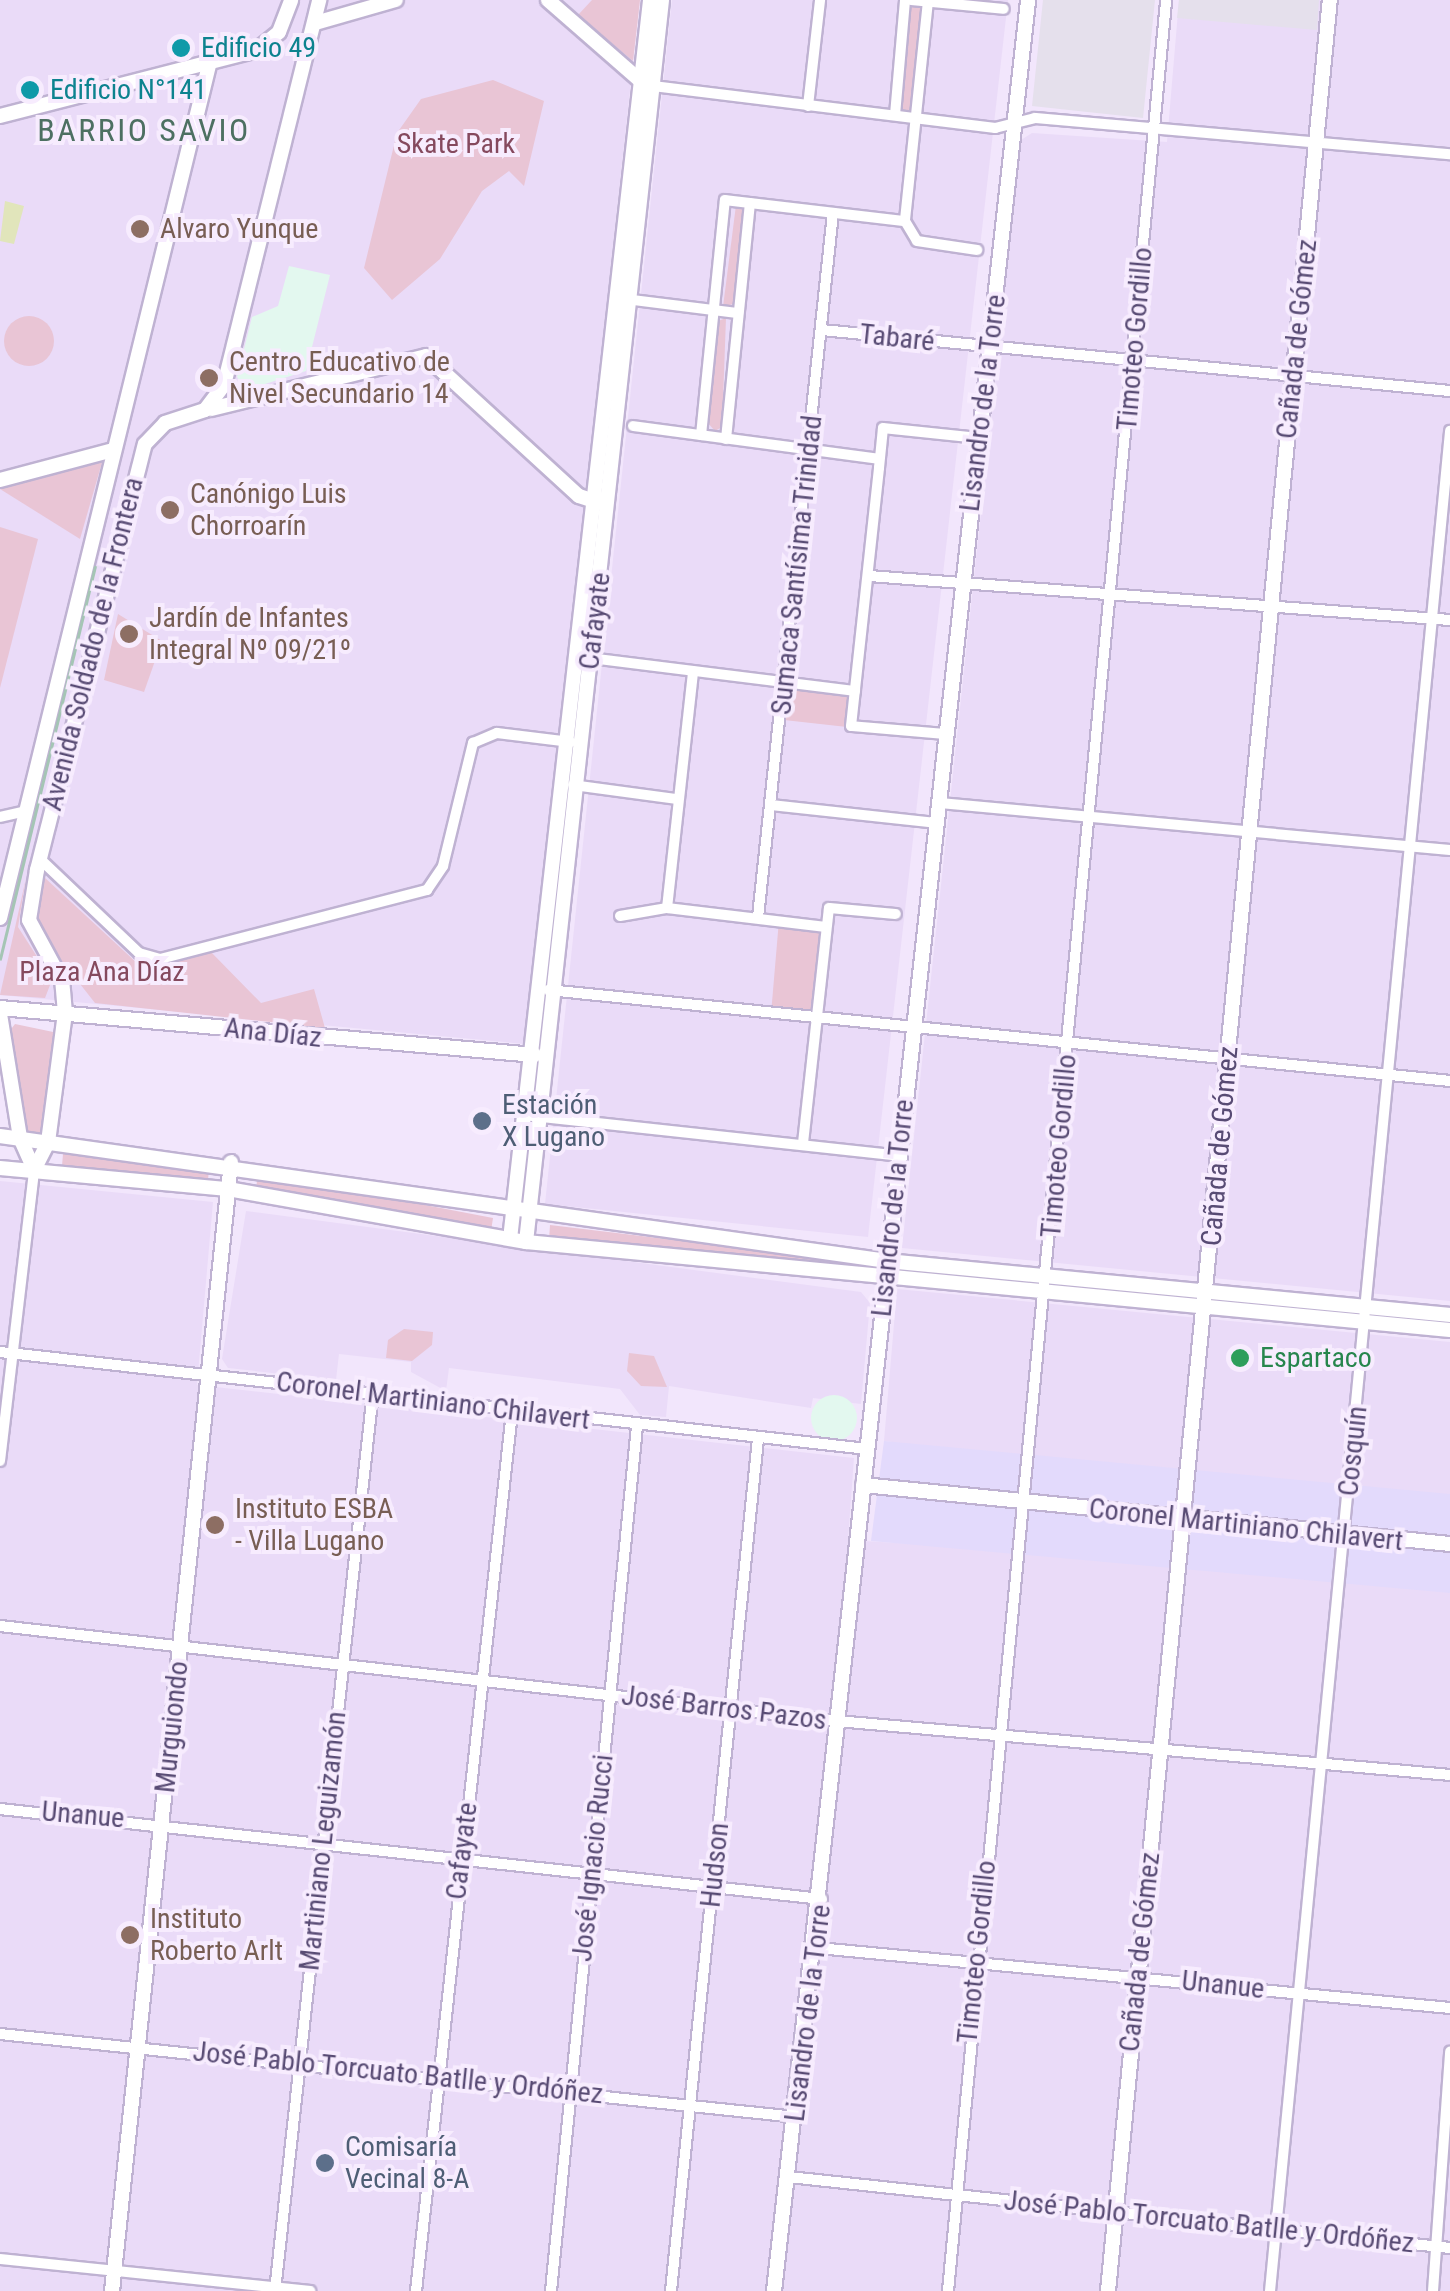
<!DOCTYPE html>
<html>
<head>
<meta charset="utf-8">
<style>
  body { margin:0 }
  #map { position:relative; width:1450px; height:2291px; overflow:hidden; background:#f2e6fc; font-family:"Roboto Condensed",sans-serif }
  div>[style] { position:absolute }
  .residential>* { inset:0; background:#eadbf8 }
  .commercial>* { inset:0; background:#e3dafc }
  .industrial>* { inset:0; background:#e5e0ec }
  .education>* { inset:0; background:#e3f8ef }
  .round { border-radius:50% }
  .green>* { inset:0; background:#e9c5d5 }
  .water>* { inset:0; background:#e1e5bb }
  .roads { filter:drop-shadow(2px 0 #bfb2d2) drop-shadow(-2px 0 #bfb2d2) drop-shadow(0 2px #bfb2d2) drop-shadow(0 -2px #bfb2d2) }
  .street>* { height:10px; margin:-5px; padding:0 5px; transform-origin:5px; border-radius:5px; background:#fff }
  .secondary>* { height:14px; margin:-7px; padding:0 7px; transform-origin:7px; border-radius:7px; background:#fff }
  .tram>* { height:2.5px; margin:-1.25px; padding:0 1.25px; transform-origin:1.25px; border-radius:1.25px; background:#a5c5b5 }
  .dots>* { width:28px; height:28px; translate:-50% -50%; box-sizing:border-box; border:5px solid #f7ecfe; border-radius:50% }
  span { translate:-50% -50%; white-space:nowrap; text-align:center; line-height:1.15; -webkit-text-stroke:8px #f7ecfe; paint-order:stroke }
  .culture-label { font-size:28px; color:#0d838f }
  .left { translate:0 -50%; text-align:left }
  .park-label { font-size:28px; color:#85495e }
  .education-label { font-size:28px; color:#785e54 }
  .street-label { font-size:28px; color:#584b74 }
  .service-label { font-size:28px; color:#4e5e75 }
  .leisure-label { font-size:28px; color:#27864d }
  .quarter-label { font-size:32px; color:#4d7062; letter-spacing:2.5px }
</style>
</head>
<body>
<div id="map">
  <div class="residential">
    <div style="clip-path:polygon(0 0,640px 0,525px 1044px,0 995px)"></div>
    <div style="clip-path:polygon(672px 0,1008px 0,868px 1237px,545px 1204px)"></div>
    <div style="clip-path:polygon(1179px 0,1450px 0,1450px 1301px,902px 1248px,1021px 140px,1032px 133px,1167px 142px)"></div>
    <div style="clip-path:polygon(0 1181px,213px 1202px,197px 1385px,854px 1458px,848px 1540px,1450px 1577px,1450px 2291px,0 2291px)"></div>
    <div style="clip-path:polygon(246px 1211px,861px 1292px,870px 1303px,861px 1404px,813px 1398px,811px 1408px,669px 1386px,666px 1417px,640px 1415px,620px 1389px,449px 1368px,446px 1391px,411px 1372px,411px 1362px,339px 1354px,336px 1380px,228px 1368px,222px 1359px)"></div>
    <div style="clip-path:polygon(897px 1289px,1450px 1342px,1450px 1515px,884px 1441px)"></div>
  </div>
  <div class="commercial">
    <div style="clip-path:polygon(884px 1441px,1450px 1494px,1450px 1593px,871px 1541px)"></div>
  </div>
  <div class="industrial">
    <div style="clip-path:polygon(1043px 0,1155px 0,1143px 118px,1032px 106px)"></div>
    <div style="clip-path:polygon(1179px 0,1319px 0,1317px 30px,1177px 18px)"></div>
  </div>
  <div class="education">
    <div style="clip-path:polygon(289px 266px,330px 275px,306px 371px,246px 390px,237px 377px,252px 317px,278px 306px)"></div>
    <div class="round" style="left:811px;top:1395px;width:46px;height:46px"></div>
  </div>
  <div class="green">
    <div style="clip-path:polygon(592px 0,640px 0,633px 61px,578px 15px)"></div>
    <div style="clip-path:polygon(905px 0,928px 1px,918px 118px,895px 115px)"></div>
    <div style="clip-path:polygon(493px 80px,544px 101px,524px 186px,509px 171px,482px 191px,440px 259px,392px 300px,364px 268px,397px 133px,421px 99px)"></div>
    <div style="clip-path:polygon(736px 205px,746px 211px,733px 304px,723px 307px)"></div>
    <div class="round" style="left:4px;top:316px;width:50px;height:50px"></div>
    <div style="clip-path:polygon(726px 318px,722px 427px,715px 431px,707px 422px,718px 321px)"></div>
    <div style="clip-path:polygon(103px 459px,80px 539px,0 489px)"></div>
    <div style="clip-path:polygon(0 527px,38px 539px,0 688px)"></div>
    <div style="clip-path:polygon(118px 614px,162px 641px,144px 692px,104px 680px)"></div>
    <div style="clip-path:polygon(786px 688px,848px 695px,847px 727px,784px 720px)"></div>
    <div style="clip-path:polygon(44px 877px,138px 964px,211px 952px,261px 1003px,314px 989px,325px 1028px,95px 1003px,36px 928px)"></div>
    <div style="clip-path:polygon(26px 878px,18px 927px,52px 980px,45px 998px,0 995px)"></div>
    <div style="clip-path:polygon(779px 920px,826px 927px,818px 1020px,771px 1014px)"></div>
    <div style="clip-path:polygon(15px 1024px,58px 1033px,41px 1134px,24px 1131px,8px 1033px)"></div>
    <div style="clip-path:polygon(63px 1154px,209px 1167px,208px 1181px,62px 1166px)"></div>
    <div style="clip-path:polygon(258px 1173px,493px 1218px,491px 1231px,256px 1189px)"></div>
    <div style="clip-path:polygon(550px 1225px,866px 1263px,866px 1273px,549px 1240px)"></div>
    <div style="clip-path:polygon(404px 1329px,433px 1332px,432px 1345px,412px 1361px,386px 1358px,388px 1340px)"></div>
    <div style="clip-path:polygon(629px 1353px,654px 1356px,667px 1387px,641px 1386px,627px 1371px)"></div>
  </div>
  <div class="water">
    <div style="clip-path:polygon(5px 201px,24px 206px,14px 244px,0 241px)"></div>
  </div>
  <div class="roads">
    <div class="street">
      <div style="left:911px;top:0;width:93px;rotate:5.5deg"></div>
      <div style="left:928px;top:1px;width:221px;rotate:96deg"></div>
      <div style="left:905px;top:221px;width:23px;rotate:59deg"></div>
      <div style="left:917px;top:241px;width:61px;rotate:8.5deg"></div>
      <div style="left:653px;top:86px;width:345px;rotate:7deg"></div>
      <div style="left:995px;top:128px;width:41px;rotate:-14deg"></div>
      <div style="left:1035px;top:118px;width:417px;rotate:5deg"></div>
      <div style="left:808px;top:106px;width:107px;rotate:-83.5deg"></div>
      <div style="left:895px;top:115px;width:115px;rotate:-85deg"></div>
      <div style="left:625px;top:299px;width:114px;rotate:7.1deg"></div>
      <div style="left:822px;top:330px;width:631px;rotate:5.55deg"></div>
      <div style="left:633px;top:426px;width:248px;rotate:7.6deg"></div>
      <div style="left:701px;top:435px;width:236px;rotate:-84.2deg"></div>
      <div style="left:725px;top:200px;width:181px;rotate:6.7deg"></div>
      <div style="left:726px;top:439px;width:237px;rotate:-84.2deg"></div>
      <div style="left:869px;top:576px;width:583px;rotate:4.33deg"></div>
      <div style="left:590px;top:658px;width:267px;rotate:7.1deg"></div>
      <div style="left:946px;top:734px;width:95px;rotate:-175.2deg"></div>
      <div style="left:851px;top:726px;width:260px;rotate:-83.8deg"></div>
      <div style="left:879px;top:468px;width:40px;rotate:-84.3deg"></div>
      <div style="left:883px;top:428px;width:96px;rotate:6deg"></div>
      <div style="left:573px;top:785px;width:104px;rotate:7.7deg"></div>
      <div style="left:940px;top:803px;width:512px;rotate:5.27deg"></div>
      <div style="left:771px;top:805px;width:168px;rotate:6.2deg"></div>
      <div style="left:0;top:817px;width:26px;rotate:-13deg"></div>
      <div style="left:40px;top:859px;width:137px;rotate:43.5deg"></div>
      <div style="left:139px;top:953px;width:22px;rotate:16deg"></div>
      <div style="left:160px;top:959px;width:276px;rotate:-14.5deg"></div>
      <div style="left:427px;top:890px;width:29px;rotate:-56deg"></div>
      <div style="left:443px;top:866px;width:127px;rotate:-76.3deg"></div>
      <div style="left:473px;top:743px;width:26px;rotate:-23deg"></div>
      <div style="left:497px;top:733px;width:74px;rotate:7deg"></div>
      <div style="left:667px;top:908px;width:238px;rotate:-83.7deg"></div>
      <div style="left:620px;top:916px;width:48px;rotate:-9.7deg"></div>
      <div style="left:667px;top:908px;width:160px;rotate:6.8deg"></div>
      <div style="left:758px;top:917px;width:708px;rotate:-83.92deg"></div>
      <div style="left:548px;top:990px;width:907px;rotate:5.76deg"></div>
      <div style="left:524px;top:1115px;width:377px;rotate:6.2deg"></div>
      <div style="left:803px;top:1143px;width:236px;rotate:-83.7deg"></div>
      <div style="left:829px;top:908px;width:67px;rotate:5.1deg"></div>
      <div style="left:0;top:1352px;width:872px;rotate:6.38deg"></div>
      <div style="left:0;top:1461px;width:293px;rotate:-83.3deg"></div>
      <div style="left:0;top:1626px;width:842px;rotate:6.48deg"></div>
      <div style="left:837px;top:1721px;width:615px;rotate:5.03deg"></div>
      <div style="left:0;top:1809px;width:827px;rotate:6.25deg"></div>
      <div style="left:818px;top:1948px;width:635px;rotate:5.42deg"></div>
      <div style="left:0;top:2034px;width:800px;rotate:5.95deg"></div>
      <div style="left:789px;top:2177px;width:665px;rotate:6.13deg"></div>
      <div style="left:0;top:2259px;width:312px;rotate:5.9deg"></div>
      <div style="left:275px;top:2291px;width:904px;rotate:-83.78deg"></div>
      <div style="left:416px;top:2291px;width:885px;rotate:-83.77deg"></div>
      <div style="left:551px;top:2291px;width:869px;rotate:-84.32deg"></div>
      <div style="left:671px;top:2291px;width:856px;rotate:-84.17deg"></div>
      <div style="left:948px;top:2291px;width:2301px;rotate:-84.56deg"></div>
      <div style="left:1270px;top:2291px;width:1869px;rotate:-84.47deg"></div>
      <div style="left:1433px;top:2291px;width:240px;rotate:-85.9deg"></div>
    </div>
    <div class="secondary">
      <div style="left:548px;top:0;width:129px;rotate:41.2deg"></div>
      <div style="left:315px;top:23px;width:84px;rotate:-15.9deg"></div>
      <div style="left:0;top:116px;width:265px;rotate:-14.4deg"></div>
      <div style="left:257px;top:50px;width:28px;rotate:-39deg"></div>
      <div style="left:279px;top:32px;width:34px;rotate:-69deg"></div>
      <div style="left:211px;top:409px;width:221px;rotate:-13.8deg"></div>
      <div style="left:426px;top:356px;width:207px;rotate:42.5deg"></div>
      <div style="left:579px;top:496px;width:22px;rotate:18deg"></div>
      <div style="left:0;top:480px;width:117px;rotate:-14.9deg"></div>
      <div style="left:0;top:918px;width:878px;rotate:-76.23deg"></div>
      <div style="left:0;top:1008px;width:537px;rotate:5.02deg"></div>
      <div style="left:0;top:1014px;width:126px;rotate:80.8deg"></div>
      <div style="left:20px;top:1138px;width:35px;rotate:66deg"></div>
      <div style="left:0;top:1136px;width:896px;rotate:8.02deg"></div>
      <div style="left:887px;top:1261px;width:566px;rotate:5.48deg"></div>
      <div style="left:0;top:1168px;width:229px;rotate:5.3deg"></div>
      <div style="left:228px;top:1189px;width:303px;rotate:10.1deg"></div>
      <div style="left:526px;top:1242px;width:928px;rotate:5.44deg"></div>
      <div style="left:34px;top:1170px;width:31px;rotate:-63deg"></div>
      <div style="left:48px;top:1142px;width:130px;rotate:-82.5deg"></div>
      <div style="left:65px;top:1013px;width:32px;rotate:-95deg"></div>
      <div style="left:62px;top:981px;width:69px;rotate:-118.4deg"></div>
      <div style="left:29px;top:920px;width:51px;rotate:-80.9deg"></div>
      <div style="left:37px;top:870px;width:439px;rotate:-75.8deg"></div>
      <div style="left:145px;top:444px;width:29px;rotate:-46deg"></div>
      <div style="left:165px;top:423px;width:42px;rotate:-18deg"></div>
      <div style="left:205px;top:410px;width:31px;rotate:-53deg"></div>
      <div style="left:224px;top:385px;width:397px;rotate:-76.1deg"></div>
      <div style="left:510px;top:1239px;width:1247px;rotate:-83.55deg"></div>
      <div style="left:526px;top:1242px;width:1249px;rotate:-83.75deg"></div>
      <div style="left:863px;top:1485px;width:590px;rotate:5.74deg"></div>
      <div style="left:112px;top:2291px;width:1135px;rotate:-83.98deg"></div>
      <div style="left:774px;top:2291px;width:2305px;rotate:-83.67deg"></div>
      <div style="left:1108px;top:2291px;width:2302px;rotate:-84.47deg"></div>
    </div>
  </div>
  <div class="tram">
    <div style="left:0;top:959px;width:403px;rotate:-76.4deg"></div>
  </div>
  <div class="dots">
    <div style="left:181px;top:48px;background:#0f9aa8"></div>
    <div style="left:30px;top:90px;background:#0f9aa8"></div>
    <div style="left:140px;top:229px;background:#8d6e63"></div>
    <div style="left:209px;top:378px;background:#8d6e63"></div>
    <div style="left:170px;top:510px;background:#8d6e63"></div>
    <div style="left:129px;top:634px;background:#8d6e63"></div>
    <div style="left:482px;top:1121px;background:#5c6f8a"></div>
    <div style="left:1240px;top:1358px;background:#2e9e5b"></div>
    <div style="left:215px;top:1525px;background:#8d6e63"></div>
    <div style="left:130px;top:1935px;background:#8d6e63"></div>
    <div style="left:325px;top:2163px;background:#5c6f8a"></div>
  </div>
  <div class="culture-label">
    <span class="left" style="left:201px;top:48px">Edificio 49</span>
    <span class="left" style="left:50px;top:90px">Edificio N°141</span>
  </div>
  <div class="park-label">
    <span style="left:456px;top:144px">Skate Park</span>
    <span style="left:102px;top:972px">Plaza Ana Díaz</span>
  </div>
  <div class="education-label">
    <span class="left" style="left:160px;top:229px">Alvaro Yunque</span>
    <span class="left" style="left:229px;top:378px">Centro Educativo de<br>Nivel Secundario 14</span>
    <span class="left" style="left:190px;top:510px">Canónigo Luis<br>Chorroarín</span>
    <span class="left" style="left:149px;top:634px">Jardín de Infantes<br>Integral Nº 09/21º</span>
    <span class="left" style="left:235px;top:1525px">Instituto ESBA<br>- Villa Lugano</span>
    <span class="left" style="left:150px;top:1935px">Instituto<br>Roberto Arlt</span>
  </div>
  <div class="street-label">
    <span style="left:897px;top:338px;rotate:6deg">Tabaré</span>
    <span style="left:1135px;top:339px;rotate:-85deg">Timoteo Gordillo</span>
    <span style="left:1297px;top:339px;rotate:-84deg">Cañada de Gómez</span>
    <span style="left:983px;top:403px;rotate:-83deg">Lisandro de la Torre</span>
    <span style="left:797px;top:565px;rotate:-84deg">Sumaca Santísima Trinidad</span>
    <span style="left:595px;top:621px;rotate:-83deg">Cafayate</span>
    <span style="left:93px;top:644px;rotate:-76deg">Avenida Soldado de la Frontera</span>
    <span style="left:273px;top:1033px;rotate:6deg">Ana Díaz</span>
    <span style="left:1059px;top:1146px;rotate:-85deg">Timoteo Gordillo</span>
    <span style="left:1220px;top:1146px;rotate:-85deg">Cañada de Gómez</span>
    <span style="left:893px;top:1208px;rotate:-84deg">Lisandro de la Torre</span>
    <span style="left:433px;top:1401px;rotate:7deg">Coronel Martiniano Chilavert</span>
    <span style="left:1353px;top:1451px;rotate:-84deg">Cosquín</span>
    <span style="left:1246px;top:1525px;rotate:6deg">Coronel Martiniano Chilavert</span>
    <span style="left:724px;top:1708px;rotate:7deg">José Barros Pazos</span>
    <span style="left:172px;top:1727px;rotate:-84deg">Murguiondo</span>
    <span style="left:83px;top:1815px;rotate:5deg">Unanue</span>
    <span style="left:323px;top:1841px;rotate:-84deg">Martiniano Leguizamón</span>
    <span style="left:462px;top:1851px;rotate:-83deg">Cafayate</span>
    <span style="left:593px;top:1858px;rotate:-84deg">José Ignacio Rucci</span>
    <span style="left:715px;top:1865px;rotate:-84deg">Hudson</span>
    <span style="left:977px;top:1952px;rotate:-84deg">Timoteo Gordillo</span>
    <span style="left:1140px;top:1952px;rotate:-84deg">Cañada de Gómez</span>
    <span style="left:1223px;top:1985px;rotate:6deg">Unanue</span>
    <span style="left:808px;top:2013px;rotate:-83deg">Lisandro de la Torre</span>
    <span style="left:398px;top:2073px;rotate:6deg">José Pablo Torcuato Batlle y Ordóñez</span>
    <span style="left:1209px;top:2222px;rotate:6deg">José Pablo Torcuato Batlle y Ordóñez</span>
  </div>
  <div class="service-label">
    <span class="left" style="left:502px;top:1121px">Estación<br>X Lugano</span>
    <span class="left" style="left:345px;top:2163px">Comisaría<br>Vecinal 8-A</span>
  </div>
  <div class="leisure-label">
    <span class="left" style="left:1260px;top:1358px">Espartaco</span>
  </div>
  <div class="quarter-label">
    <span style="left:144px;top:130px">BARRIO SAVIO</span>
  </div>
</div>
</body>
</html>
